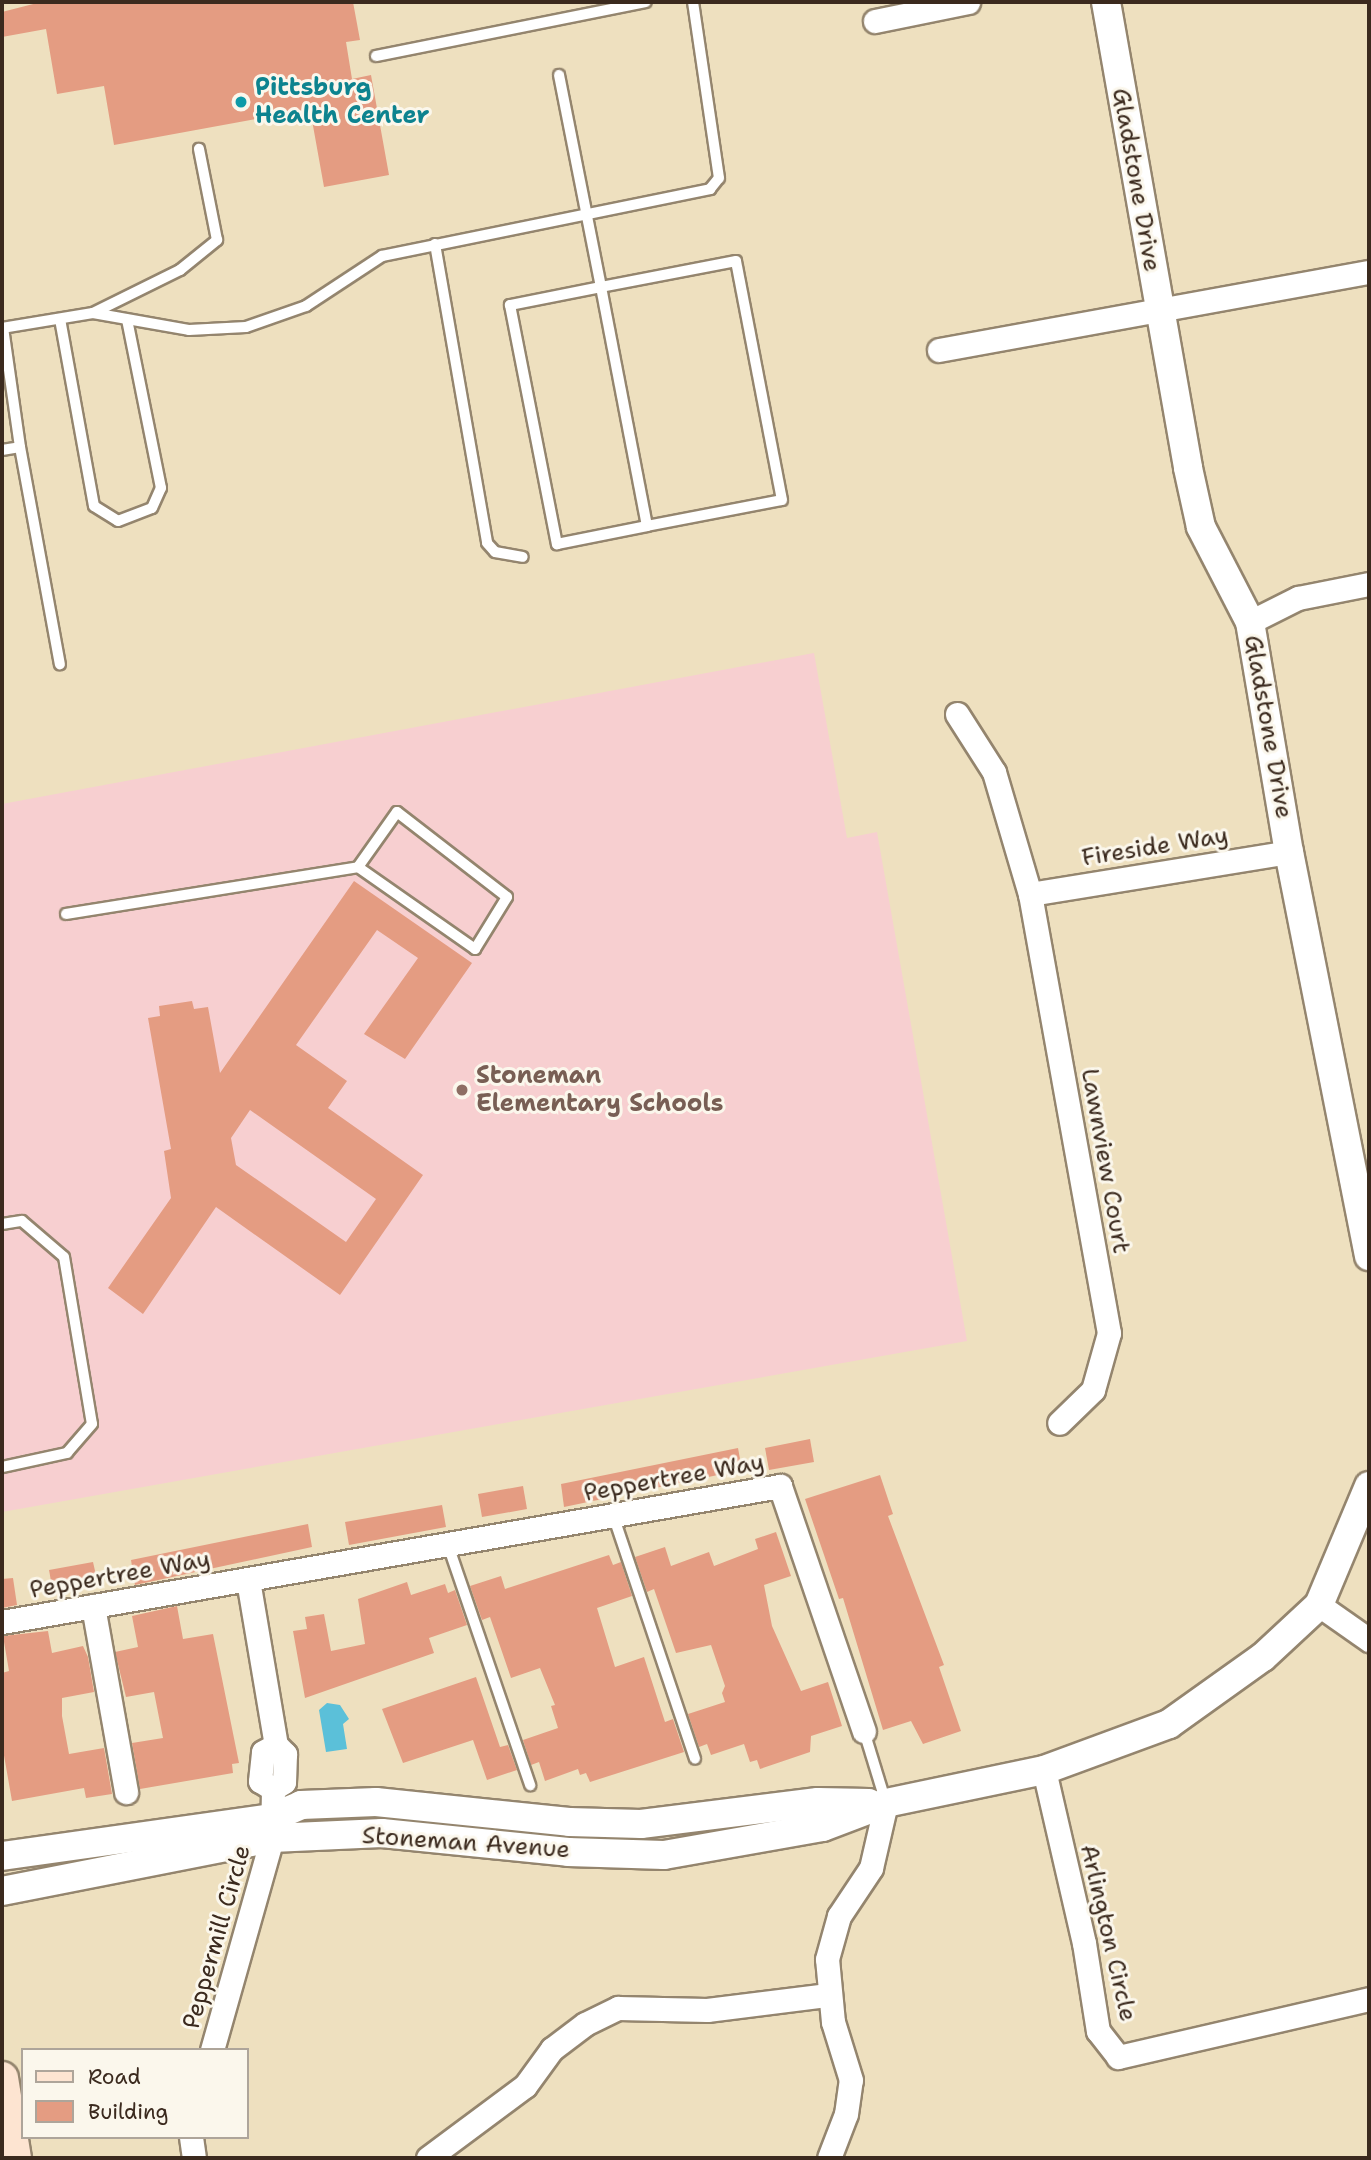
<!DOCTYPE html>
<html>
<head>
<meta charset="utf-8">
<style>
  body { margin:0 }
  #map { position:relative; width:1371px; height:2160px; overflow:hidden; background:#eee0bf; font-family:"Shantell Sans",sans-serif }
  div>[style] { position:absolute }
  .built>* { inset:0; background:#f7cfd0 }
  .water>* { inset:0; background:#5bc0d9 }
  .building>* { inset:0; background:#e49c82 }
  .roads { filter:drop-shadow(2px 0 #94856e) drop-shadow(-2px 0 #94856e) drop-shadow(0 2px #94856e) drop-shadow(0 -2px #94856e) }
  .service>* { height:10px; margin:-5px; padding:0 5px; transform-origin:5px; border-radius:5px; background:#fff }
  .minor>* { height:23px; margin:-11.5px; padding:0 11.5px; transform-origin:11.5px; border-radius:11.5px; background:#fff }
  .tertiary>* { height:28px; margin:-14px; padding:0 14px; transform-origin:14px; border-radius:14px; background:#fff }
  .secondary>* { height:32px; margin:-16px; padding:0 16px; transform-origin:16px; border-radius:16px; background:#fde4d1 }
  .dots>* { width:19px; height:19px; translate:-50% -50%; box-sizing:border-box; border:4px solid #fbf7ec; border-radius:50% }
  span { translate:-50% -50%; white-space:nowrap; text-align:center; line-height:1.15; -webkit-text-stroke:6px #fbf7ec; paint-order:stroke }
  .culture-label { font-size:24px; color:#0d838f; font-weight:700 }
  .left { translate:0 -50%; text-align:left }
  .street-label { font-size:24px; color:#3b2a1e }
  .education-label { font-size:24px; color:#785e54; font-weight:700 }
  .frame { position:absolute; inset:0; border:4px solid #3b2a1e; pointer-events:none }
  .legend { position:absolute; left:21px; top:2048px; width:228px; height:91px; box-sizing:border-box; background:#fbf7ec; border:2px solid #aea59a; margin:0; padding:9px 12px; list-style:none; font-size:21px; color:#3b2a1e }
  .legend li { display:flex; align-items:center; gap:14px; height:35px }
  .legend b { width:35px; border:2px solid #aea59a }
</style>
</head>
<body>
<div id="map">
  <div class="built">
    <div style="clip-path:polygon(814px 653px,847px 838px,877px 832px,967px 1341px,2px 1512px,2px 804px)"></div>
  </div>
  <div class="water">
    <div style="clip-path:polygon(327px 1703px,340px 1705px,349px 1719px,343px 1724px,347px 1749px,326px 1752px,319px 1710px)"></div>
  </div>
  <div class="building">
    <div style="clip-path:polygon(41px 2px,353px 2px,360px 40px,346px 42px,352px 79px,371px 75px,389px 175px,324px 187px,310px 109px,114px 145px,104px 86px,57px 94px,46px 29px,2px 37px,2px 12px)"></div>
    <div style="clip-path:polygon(evenodd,354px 881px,472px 963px,405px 1059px,364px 1034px,418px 958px,377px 930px,296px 1045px,347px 1081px,328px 1108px,423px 1175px,340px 1295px,216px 1207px,143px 1314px,108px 1288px,171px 1198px,164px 1151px,171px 1149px,148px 1018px,160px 1016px,159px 1006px,192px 1001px,194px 1009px,208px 1007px,220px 1073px,354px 881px,250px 1110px,376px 1199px,346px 1242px,236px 1165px,231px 1138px,250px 1110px)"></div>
    <div style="clip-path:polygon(810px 1439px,814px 1462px,769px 1470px,765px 1448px)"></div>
    <div style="clip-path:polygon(738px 1448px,742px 1470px,564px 1507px,561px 1484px)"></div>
    <div style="clip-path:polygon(880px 1475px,893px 1514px,888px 1516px,944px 1665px,939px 1667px,961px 1731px,923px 1744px,911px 1721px,883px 1730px,843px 1598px,839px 1599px,805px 1499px)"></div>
    <div style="clip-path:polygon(523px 1486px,527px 1509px,482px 1517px,478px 1494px)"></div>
    <div style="clip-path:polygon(442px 1505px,446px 1527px,349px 1545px,345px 1522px)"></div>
    <div style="clip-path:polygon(308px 1524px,312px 1547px,135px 1585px,131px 1560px)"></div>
    <div style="clip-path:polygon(776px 1532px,791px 1576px,764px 1585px,772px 1626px,801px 1691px,828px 1682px,842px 1726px,811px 1736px,810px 1752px,760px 1769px,757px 1760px,750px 1762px,744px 1744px,711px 1755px,707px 1744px,699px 1747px,688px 1714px,725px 1702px,722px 1693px,725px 1686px,711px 1645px,676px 1653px,654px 1589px,647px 1592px,635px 1557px,665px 1547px,671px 1566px,709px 1552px,714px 1566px,758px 1549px,755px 1539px)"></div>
    <div style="clip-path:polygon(609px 1555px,613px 1565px,621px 1562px,632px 1596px,597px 1608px,615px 1667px,644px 1657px,665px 1722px,673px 1719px,684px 1752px,590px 1782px,586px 1773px,580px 1775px,578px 1769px,545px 1781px,539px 1762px,531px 1765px,523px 1740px,558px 1728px,551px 1706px,555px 1705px,540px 1668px,511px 1678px,490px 1617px,482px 1620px,470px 1586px,501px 1576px,505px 1589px)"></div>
    <div style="clip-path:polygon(93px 1562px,98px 1584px,53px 1592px,49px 1570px)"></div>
    <div style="clip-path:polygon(13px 1578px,17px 1605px,2px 1608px,2px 1579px)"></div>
    <div style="clip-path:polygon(407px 1582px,411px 1595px,445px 1584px,448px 1593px,455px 1590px,467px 1625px,429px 1638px,434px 1653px,305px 1698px,293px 1631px,307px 1629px,305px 1617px,324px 1614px,331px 1651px,365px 1644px,358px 1599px)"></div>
    <div style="clip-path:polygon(177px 1606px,183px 1639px,213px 1634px,239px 1763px,232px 1764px,233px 1773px,140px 1789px,132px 1743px,163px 1738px,154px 1692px,126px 1697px,115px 1652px,138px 1647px,132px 1616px)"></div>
    <div style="clip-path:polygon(48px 1631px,52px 1653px,83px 1646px,88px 1657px,94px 1692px,62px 1698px,62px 1716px,69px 1754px,104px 1748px,112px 1794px,86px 1798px,84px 1788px,12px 1801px,2px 1744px,2px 1673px,9px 1671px,3px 1636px)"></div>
    <div style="clip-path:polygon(476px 1677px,500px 1747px,508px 1745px,517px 1770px,487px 1780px,473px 1740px,403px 1763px,382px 1709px)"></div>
  </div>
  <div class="roads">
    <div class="service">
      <div style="left:376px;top:56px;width:275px;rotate:-11.3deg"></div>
      <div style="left:559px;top:75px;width:216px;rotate:78.8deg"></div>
      <div style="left:601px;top:287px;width:243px;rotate:79.1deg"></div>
      <div style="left:647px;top:526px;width:137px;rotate:-10.9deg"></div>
      <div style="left:782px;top:500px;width:243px;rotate:-100.9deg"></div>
      <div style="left:736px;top:261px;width:137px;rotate:169.1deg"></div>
      <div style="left:601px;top:287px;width:93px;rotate:168.8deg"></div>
      <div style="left:510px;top:305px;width:244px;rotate:78.9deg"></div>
      <div style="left:557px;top:544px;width:92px;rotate:-11.3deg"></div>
      <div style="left:435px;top:244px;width:303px;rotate:80.1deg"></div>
      <div style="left:487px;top:543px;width:12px;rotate:48deg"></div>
      <div style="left:495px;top:552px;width:28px;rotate:10deg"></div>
      <div style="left:93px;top:313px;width:97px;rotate:-26.3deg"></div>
      <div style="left:180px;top:270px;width:48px;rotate:-39deg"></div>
      <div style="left:217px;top:240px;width:93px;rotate:-101.2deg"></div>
      <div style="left:60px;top:319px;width:190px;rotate:79.7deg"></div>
      <div style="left:94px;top:506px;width:28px;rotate:32deg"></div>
      <div style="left:118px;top:521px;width:36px;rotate:-21deg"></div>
      <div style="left:152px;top:508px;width:22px;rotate:-66deg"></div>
      <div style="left:161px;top:488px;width:172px;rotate:-101.4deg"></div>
      <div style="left:2px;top:328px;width:92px;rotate:-9.4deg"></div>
      <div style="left:93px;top:313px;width:97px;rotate:10deg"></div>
      <div style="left:189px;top:330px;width:57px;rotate:-3deg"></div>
      <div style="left:246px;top:327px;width:64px;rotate:-19.3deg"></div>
      <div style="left:306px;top:306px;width:91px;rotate:-33.3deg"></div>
      <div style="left:382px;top:256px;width:335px;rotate:-11.5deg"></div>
      <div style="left:710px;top:189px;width:14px;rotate:-51deg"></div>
      <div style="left:719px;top:178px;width:178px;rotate:-98.4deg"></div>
      <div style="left:20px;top:447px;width:221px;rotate:79.6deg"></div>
      <div style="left:2px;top:450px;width:18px;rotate:-9deg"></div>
      <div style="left:20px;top:447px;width:120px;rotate:-98.1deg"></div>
      <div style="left:66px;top:914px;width:296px;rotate:-9.1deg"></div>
      <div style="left:358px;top:867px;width:143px;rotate:35deg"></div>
      <div style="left:475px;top:949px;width:61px;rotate:-58.4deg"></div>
      <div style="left:507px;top:897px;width:139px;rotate:-142.3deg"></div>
      <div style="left:397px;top:812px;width:67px;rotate:125.3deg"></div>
      <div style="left:2px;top:1224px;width:20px;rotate:-9deg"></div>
      <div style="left:22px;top:1221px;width:55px;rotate:40.6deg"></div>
      <div style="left:64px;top:1257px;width:169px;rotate:80.5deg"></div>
      <div style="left:92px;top:1424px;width:38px;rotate:131deg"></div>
      <div style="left:67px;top:1453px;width:66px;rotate:167.8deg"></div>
      <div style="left:613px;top:1515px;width:257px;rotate:71.4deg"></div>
      <div style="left:448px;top:1545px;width:254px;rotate:71.1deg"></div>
      <div style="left:864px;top:1731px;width:75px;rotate:73deg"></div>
    </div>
    <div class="minor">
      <div style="left:875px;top:21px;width:95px;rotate:-11.5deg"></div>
      <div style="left:939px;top:350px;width:437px;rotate:-10.3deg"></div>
      <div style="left:1250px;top:622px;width:54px;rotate:-26.6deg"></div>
      <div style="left:1298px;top:598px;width:72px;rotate:-11.2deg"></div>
      <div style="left:957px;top:714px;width:69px;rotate:57.5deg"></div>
      <div style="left:994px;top:772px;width:127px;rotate:73.6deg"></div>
      <div style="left:1030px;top:894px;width:446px;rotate:79.8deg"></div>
      <div style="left:1109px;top:1333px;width:59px;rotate:105.7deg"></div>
      <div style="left:1093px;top:1390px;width:47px;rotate:135.9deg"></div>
      <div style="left:1030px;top:894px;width:262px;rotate:-9.2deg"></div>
      <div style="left:248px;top:1580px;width:167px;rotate:80.4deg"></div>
      <div style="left:276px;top:1745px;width:13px;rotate:45deg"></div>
      <div style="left:285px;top:1754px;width:28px;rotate:92deg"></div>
      <div style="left:284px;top:1782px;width:13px;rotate:148deg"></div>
      <div style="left:1319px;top:1605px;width:61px;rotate:35deg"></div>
      <div style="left:93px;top:1606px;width:189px;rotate:79.9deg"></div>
      <div style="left:2px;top:1622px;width:790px;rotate:-9.92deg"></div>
      <div style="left:780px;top:1486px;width:259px;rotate:71.1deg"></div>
      <div style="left:1044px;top:1770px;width:178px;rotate:77deg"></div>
      <div style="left:1084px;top:1943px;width:89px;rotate:81deg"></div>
      <div style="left:1098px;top:2031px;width:33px;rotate:52deg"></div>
      <div style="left:1118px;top:2057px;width:258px;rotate:-13deg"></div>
      <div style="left:273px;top:1789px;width:15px;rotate:-148deg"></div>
      <div style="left:260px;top:1781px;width:29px;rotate:-84deg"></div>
      <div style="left:263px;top:1752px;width:15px;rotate:-28deg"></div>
      <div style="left:212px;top:2050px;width:220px;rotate:-74.2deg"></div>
      <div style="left:272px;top:1838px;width:49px;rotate:-88.8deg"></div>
      <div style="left:191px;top:2137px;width:21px;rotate:82deg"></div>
      <div style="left:428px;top:2158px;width:121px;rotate:-36.6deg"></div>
      <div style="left:525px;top:2086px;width:46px;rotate:-53.9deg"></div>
      <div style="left:552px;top:2049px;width:41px;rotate:-37.1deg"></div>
      <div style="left:585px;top:2024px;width:37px;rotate:-26deg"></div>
      <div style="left:618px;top:2008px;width:89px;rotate:1.3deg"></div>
      <div style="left:707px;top:2010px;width:122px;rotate:-7.1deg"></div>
      <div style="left:829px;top:2158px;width:47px;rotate:-68.9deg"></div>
      <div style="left:846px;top:2114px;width:34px;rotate:-82deg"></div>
      <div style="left:851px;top:2080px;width:61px;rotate:-107.2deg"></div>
      <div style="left:833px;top:2022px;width:63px;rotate:-95.4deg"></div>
      <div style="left:827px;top:1959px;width:45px;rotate:-74.4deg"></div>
      <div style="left:839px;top:1916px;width:58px;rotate:-56.3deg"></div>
      <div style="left:871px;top:1868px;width:67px;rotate:-77deg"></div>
    </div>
    <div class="tertiary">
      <div style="left:1106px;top:2px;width:473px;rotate:80deg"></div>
      <div style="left:1188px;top:468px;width:60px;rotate:77.6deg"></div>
      <div style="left:1201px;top:527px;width:107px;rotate:62.7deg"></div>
      <div style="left:1250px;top:622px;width:233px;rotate:80.4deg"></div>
      <div style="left:1289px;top:852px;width:412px;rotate:78.8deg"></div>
      <div style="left:2px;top:1856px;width:272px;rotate:-8deg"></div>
      <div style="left:271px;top:1818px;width:33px;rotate:-23deg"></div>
      <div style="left:301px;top:1805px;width:75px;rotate:-2.3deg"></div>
      <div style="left:376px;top:1802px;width:194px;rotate:5.9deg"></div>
      <div style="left:569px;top:1822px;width:72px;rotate:1.6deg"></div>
      <div style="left:641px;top:1824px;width:178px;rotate:-7.1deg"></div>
      <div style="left:818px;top:1802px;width:51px;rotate:1.1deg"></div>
      <div style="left:2px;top:1891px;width:275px;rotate:-11.1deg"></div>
      <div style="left:272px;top:1838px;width:110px;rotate:-2.6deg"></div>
      <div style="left:382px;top:1833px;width:187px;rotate:5.8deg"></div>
      <div style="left:568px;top:1852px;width:96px;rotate:1.8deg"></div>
      <div style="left:664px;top:1855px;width:161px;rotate:-10deg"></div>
      <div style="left:823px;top:1827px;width:67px;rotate:-20.9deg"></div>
      <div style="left:886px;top:1803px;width:161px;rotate:-11.8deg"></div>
      <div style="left:1044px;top:1770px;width:133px;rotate:-20.2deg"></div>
      <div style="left:1169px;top:1724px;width:115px;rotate:-35.5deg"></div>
      <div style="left:1263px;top:1657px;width:76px;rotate:-42.9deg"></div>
      <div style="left:1319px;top:1605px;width:129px;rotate:-67.2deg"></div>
    </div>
    <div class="secondary">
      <div style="left:2px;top:2078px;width:81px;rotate:80.8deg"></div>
    </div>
  </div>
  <div class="dots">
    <div style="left:241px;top:102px;background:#0f9aa8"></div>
    <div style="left:462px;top:1090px;background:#8d6e63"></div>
  </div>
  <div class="culture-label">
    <span class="left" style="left:255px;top:102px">Pittsburg<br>Health Center</span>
  </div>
  <div class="street-label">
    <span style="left:1136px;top:180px;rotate:80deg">Gladstone Drive</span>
    <span style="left:1268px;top:727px;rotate:80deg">Gladstone Drive</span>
    <span style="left:1155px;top:847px;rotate:-9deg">Fireside Way</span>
    <span style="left:1105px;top:1161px;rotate:80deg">Lawnview Court</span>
    <span style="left:674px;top:1478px;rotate:-10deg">Peppertree Way</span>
    <span style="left:120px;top:1575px;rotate:-10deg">Peppertree Way</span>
    <span style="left:466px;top:1843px;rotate:4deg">Stoneman Avenue</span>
    <span style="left:1108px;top:1933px;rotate:77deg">Arlington Circle</span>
    <span style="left:217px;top:1937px;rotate:-74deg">Peppermill Circle</span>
  </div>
  <div class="education-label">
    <span class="left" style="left:476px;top:1090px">Stoneman<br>Elementary Schools</span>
  </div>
  <div class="frame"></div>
  <ul class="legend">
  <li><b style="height:9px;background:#fde4d1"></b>Road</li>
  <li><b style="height:19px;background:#e49c82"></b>Building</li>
  </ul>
</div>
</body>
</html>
